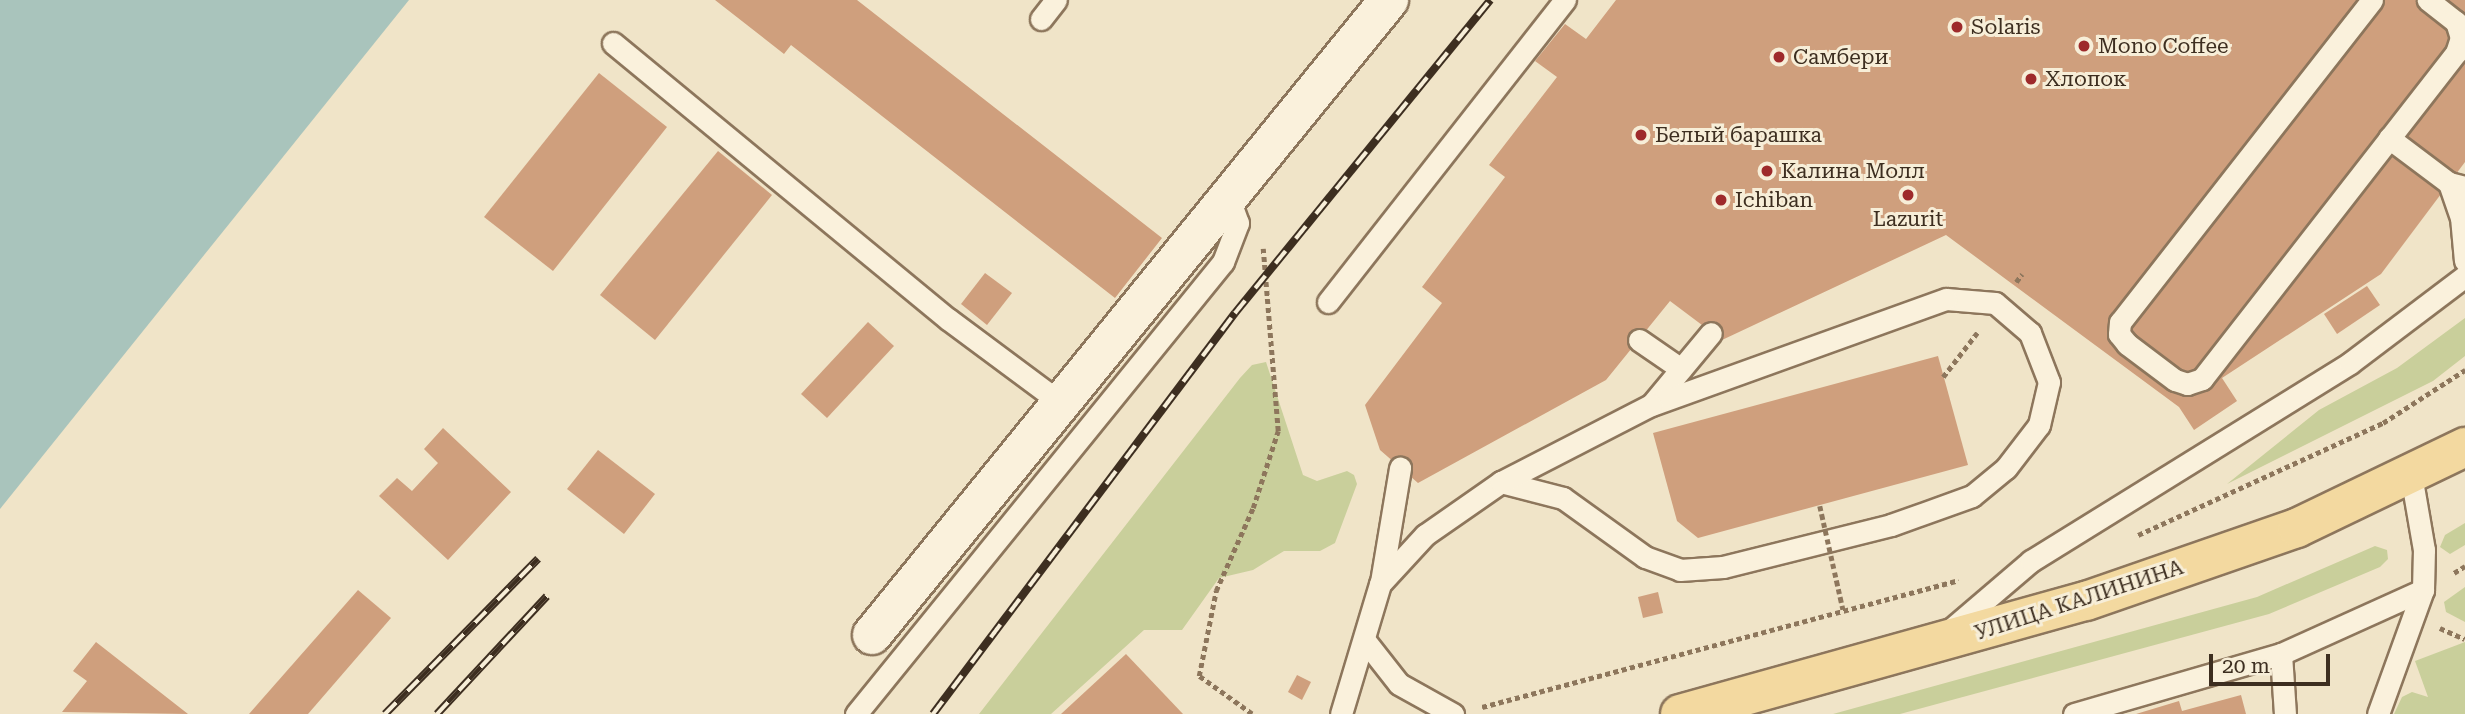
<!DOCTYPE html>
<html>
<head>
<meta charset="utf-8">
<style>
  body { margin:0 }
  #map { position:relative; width:2465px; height:714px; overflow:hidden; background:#f0e4c8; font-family:"Roboto Serif",serif }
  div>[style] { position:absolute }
  .green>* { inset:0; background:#c9cf9b }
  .water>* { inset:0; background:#a9c4bc }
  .building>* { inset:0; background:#cf9f7d }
  .path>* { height:4.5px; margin-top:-2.25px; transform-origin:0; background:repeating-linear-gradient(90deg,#8d765c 0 5px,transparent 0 8.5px) }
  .roads { filter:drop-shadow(2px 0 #8d765c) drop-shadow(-2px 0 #8d765c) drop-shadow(0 2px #8d765c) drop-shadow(0 -2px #8d765c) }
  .service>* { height:21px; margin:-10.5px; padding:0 10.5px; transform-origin:10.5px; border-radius:10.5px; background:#faf1dc }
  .minor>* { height:38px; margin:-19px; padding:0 19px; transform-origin:19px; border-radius:19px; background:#faf1dc }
  .primary>* { height:38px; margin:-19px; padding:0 19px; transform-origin:19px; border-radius:19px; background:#f3d9a0 }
  .rail>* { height:8px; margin-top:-4px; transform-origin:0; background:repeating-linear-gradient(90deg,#f7eed8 0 16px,#3d2e20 0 32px); box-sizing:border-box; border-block:2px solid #3d2e20 }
  .path-bridge>* { height:4.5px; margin-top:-2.25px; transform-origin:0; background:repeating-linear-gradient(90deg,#8d765c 0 5px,transparent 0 8.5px) }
  .dots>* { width:19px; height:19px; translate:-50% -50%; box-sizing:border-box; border:4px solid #f7eed8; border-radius:50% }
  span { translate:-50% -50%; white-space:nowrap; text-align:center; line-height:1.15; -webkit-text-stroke:6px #f7eed8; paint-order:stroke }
  .poi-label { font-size:21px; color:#3d2e20 }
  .left { translate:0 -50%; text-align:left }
  .street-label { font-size:21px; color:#3d2e20 }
  .scale { position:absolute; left:2209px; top:654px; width:121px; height:32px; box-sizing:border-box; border:4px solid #3d2e20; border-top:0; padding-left:9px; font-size:21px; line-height:24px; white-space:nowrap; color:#3d2e20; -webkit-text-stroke:5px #f7eed8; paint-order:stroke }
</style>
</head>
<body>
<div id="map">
  <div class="green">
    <div style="clip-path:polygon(2465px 318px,2465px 356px,2433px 381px,2227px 484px,2319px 410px,2397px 368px)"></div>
    <div style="clip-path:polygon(1266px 362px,1303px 475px,1317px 481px,1347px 471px,1354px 475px,1357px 484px,1335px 543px,1320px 551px,1284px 551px,1253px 570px,1219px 578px,1182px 630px,1144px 630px,1051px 714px,979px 714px,1240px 378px,1252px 365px)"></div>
    <div style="clip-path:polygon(2465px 523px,2465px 545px,2450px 554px,2440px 547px,2445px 535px)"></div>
    <div style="clip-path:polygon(2375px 546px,2387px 550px,2388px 559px,2380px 567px,2269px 614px,1900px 714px,1833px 714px,2257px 597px)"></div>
    <div style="clip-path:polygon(2465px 587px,2465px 622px,2446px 612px,2444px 602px)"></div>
    <div style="clip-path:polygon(2465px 642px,2465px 714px,2394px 714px,2402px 697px,2412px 692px,2428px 697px,2415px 661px)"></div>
  </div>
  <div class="water">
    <div style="clip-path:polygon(0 0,409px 0,0 509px)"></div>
  </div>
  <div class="building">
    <div style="clip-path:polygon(715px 0,857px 0,1162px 238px,1115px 298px,791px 45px,784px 54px)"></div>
    <div style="clip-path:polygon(1616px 0,2465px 0,2465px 162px,2381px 274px,2222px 378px,2237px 401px,2194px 430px,2179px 407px,1946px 235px,1722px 340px,1670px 301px,1606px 380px,1418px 483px,1380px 450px,1365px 405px,1442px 303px,1422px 287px,1505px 177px,1489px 165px,1557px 77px,1535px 61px,1565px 24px,1586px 39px)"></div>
    <div style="clip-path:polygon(599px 73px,667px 127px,553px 271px,484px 217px)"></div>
    <div style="clip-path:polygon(718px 151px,772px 195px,655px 340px,600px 295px)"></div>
    <div style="clip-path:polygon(985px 273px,1012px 293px,987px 325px,961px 304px)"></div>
    <div style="clip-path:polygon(2367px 286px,2380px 305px,2337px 334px,2324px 314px)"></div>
    <div style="clip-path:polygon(868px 322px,894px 346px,827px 418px,801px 394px)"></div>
    <div style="clip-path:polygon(1938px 356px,1968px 465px,1698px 538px,1677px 521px,1653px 433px)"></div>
    <div style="clip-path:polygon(443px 428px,511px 492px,448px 560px,379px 496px,397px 478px,412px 491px,438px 463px,424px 449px)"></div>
    <div style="clip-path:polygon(598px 450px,655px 494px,624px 534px,567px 489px)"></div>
    <div style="clip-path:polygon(358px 590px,391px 618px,308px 714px,249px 714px)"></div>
    <div style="clip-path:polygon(1658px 592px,1663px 613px,1643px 618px,1638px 597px)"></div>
    <div style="clip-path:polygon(96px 642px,188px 714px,62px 712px,87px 681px,73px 671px)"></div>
    <div style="clip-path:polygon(1126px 654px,1183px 714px,1061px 714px)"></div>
    <div style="clip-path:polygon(1297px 675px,1311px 682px,1302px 700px,1288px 692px)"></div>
    <div style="clip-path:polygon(2241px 695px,2246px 714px,2136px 714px,2179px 701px,2182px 711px)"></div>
  </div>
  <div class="path">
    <div style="left:2016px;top:282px;width:10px;rotate:-53deg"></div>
    <div style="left:1943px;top:377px;width:56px;rotate:-52.3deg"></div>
    <div style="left:2138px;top:535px;width:269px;rotate:-24.6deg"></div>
    <div style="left:2383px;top:423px;width:98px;rotate:-32.9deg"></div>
    <div style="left:2454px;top:573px;width:13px;rotate:-32deg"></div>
    <div style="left:2440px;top:628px;width:27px;rotate:24deg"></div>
    <div style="left:1482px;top:707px;width:493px;rotate:-14.9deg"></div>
    <div style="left:1252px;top:714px;width:65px;rotate:-144.4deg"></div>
    <div style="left:1199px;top:676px;width:87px;rotate:-78.7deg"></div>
    <div style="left:1216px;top:591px;width:91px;rotate:-66deg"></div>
    <div style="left:1253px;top:508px;width:81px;rotate:-72deg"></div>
    <div style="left:1278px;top:431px;width:183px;rotate:-94.7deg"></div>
  </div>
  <div class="roads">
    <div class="service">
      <div style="left:2372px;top:0;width:409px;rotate:128deg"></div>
      <div style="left:2120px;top:322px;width:12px;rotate:95deg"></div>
      <div style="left:2119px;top:334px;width:13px;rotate:51deg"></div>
      <div style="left:2127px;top:344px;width:60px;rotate:36.9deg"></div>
      <div style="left:2175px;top:380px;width:13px;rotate:18deg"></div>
      <div style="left:2187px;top:384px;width:16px;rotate:-18deg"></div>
      <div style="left:2202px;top:379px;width:413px;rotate:-52.1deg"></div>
      <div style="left:2456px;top:53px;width:16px;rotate:-72deg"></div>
      <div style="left:2461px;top:38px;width:17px;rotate:-107deg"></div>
      <div style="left:2456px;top:22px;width:36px;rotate:-142deg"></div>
      <div style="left:1041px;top:19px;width:24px;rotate:-52deg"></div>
      <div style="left:613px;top:43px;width:434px;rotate:39.5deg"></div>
      <div style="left:948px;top:319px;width:141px;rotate:36.6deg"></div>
      <div style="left:2389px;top:138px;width:75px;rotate:36.9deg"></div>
      <div style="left:2449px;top:183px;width:16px;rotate:14deg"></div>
      <div style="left:2449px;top:183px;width:36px;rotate:71deg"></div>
      <div style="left:2461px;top:217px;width:44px;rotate:84.8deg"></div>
      <div style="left:1328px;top:302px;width:384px;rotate:-51.9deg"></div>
      <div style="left:1639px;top:340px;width:51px;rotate:34.6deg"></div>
      <div style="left:1652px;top:404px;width:92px;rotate:-50.3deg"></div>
      <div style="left:1381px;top:582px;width:116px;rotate:-80.5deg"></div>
      <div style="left:1949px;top:631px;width:108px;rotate:-40.5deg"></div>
      <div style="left:2031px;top:561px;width:375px;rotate:-31.8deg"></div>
      <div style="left:2350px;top:363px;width:144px;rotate:-37.1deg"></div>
      <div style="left:1366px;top:642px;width:53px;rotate:51.8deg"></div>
      <div style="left:1399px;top:684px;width:62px;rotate:29.1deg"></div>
      <div style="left:2281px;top:654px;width:60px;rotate:86.2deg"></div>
      <div style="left:856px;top:714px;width:582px;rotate:-50.93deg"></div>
      <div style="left:1223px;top:262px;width:42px;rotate:-69deg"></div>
      <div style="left:1238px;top:223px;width:30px;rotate:-110deg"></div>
      <div style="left:1341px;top:714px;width:136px;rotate:-73.3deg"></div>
      <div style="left:1380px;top:584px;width:67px;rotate:-47.4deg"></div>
      <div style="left:1425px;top:535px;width:93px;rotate:-34.9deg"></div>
      <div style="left:1501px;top:482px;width:64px;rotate:14.5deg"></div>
      <div style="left:1563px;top:498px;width:101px;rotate:35.7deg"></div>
      <div style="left:1645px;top:557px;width:37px;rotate:20deg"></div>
      <div style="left:1680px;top:570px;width:43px;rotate:-4deg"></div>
      <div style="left:1723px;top:567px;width:173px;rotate:-14deg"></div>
      <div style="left:1891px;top:525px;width:86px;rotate:-19.7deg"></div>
      <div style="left:1972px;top:496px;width:44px;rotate:-39.5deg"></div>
      <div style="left:2006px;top:468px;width:54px;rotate:-52.5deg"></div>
      <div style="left:2039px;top:425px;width:44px;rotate:-76.9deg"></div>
      <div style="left:2049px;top:382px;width:53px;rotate:-111.2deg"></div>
      <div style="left:2030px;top:333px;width:46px;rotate:-139.4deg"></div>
      <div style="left:1995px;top:303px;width:49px;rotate:-175.3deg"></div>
      <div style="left:1946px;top:299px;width:313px;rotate:160.2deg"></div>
      <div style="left:1651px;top:405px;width:169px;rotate:152.8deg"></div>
      <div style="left:2074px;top:714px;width:216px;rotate:-16.2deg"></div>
      <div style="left:2281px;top:654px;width:156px;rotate:-24.3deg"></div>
      <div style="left:2378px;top:714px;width:132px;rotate:-70.1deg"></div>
      <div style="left:2423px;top:590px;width:40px;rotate:-88.6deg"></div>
      <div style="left:2424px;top:550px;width:76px;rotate:-99.8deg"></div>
    </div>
    <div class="minor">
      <div style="left:872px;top:635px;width:819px;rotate:-50.85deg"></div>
    </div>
    <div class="primary">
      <div style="left:1680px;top:714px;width:421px;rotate:-15.6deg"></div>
      <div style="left:2086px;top:601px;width:223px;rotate:-19.1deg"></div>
      <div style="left:2297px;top:528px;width:187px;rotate:-25.7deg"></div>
    </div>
  </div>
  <div class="rail">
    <div style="left:385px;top:714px;width:218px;rotate:-45.4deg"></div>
    <div style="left:437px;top:714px;width:161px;rotate:-47deg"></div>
    <div style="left:933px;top:714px;width:502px;rotate:-53.02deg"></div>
    <div style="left:1235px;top:313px;width:404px;rotate:-50.8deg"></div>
  </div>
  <div class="path-bridge">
    <div style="left:1820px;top:506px;width:106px;rotate:77.4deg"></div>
  </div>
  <div class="dots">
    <div style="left:1957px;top:27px;background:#9e2a2b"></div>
    <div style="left:2084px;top:46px;background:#9e2a2b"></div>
    <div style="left:1779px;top:57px;background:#9e2a2b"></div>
    <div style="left:2031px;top:79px;background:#9e2a2b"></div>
    <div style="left:1641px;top:135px;background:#9e2a2b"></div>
    <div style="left:1767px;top:171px;background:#9e2a2b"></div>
    <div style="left:1908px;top:195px;background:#9e2a2b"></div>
    <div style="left:1721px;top:200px;background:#9e2a2b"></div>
  </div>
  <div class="poi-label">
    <span class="left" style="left:1971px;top:27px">Solaris</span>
    <span class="left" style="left:2098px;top:46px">Mono Coffee</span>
    <span class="left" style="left:1793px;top:57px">Самбери</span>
    <span class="left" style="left:2045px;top:79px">Хлопок</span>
    <span class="left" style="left:1655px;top:135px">Белый барашка</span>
    <span class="left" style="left:1781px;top:171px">Калина Молл</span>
    <span class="left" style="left:1735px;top:200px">Ichiban</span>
    <span style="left:1908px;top:219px">Lazurit</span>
  </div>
  <div class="street-label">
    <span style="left:2079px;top:600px;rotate:-18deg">УЛИЦА КАЛИНИНА</span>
  </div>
  <div class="scale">20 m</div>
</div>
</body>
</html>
